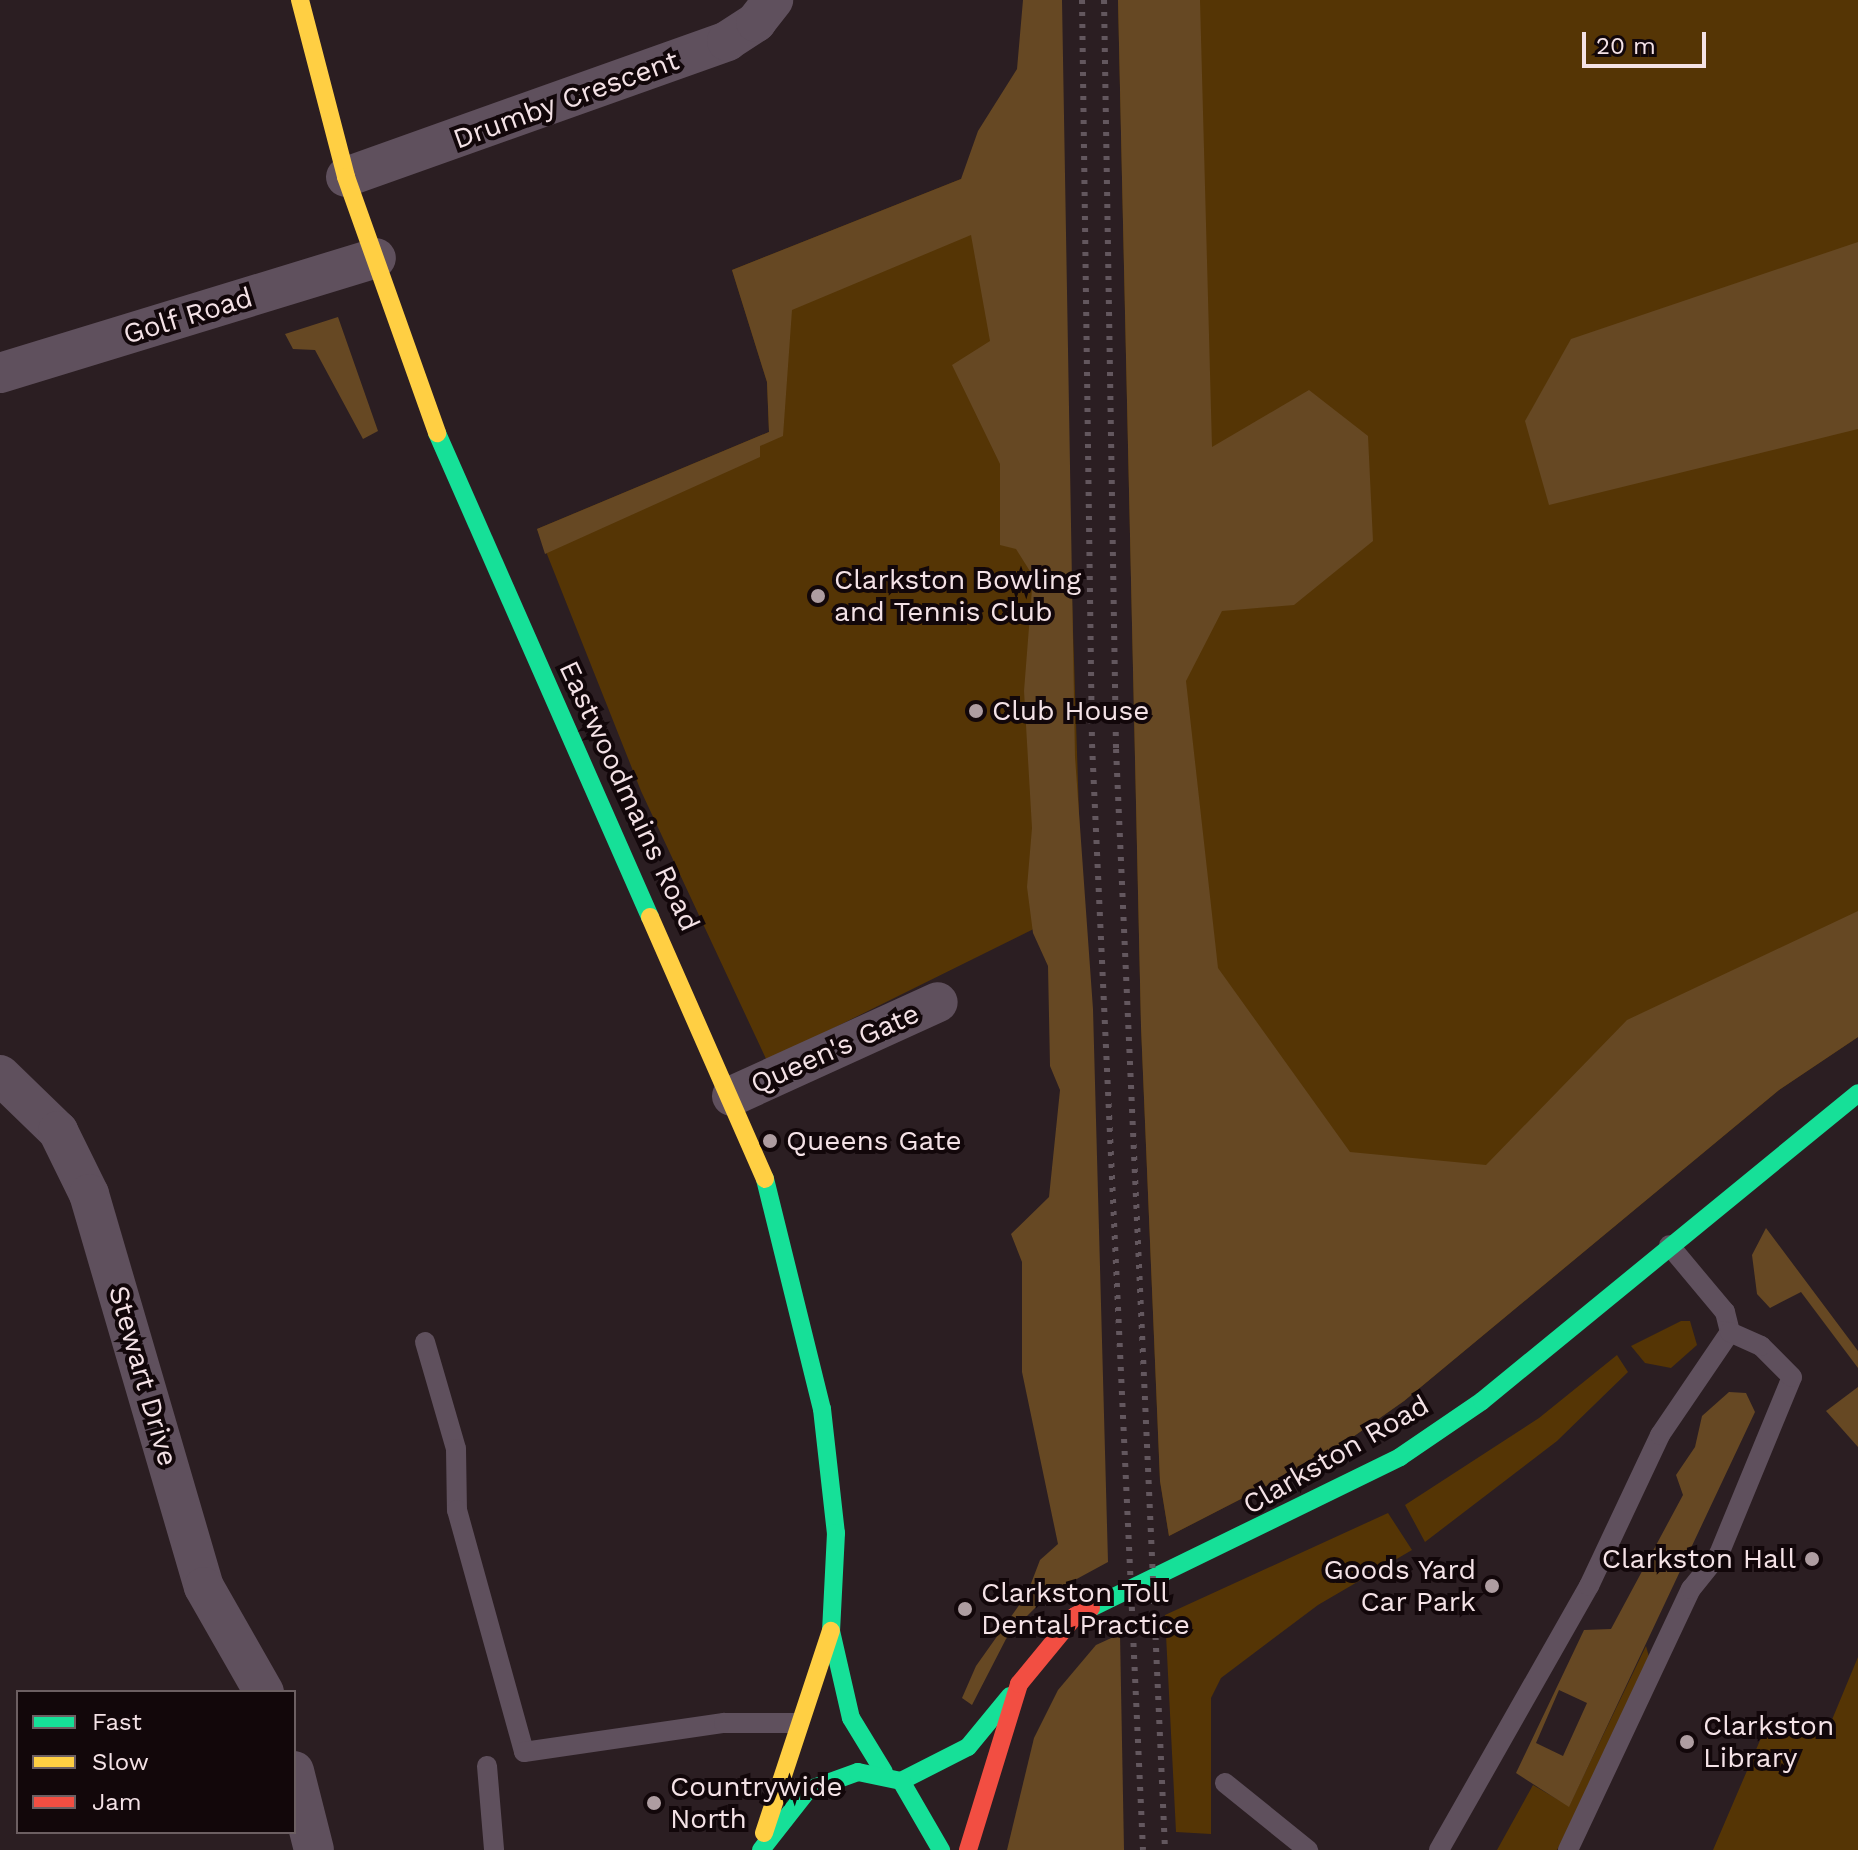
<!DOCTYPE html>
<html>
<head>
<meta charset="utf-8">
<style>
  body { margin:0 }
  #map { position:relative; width:1858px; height:1850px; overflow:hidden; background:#2b1e22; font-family:"Work Sans",sans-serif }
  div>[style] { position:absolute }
  .green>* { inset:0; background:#553505 }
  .forest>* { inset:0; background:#664823 }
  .lane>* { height:20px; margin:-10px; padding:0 10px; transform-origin:10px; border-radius:10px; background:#5f505d }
  .street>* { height:40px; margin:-20px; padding:0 20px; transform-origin:20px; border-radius:20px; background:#5f505d }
  .fast>* { height:18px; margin:-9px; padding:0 9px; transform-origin:9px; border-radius:9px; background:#16e098 }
  .slow>* { height:18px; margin:-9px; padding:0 9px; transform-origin:9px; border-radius:9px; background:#ffcf43 }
  .jam>* { height:18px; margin:-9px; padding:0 9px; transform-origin:9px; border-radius:9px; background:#f24e42 }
  .rail>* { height:6px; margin-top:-3px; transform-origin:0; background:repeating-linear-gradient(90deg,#63575e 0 4px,transparent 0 12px) }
  .dots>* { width:22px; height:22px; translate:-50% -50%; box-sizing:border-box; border:4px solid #12070a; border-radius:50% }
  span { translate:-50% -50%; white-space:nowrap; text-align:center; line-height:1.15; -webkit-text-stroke:8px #12070a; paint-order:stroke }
  .street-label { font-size:28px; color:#f4e2e6 }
  .poi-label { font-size:28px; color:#f4e2e6 }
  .left { translate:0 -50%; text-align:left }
  .right { translate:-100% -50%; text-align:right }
  .legend { position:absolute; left:16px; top:1690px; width:280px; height:144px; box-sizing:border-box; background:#12070a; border:2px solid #6c5f62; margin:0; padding:10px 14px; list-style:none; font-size:24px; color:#f4e2e6 }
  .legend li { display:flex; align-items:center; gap:16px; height:40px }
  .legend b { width:40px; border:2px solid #6c5f62 }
  .scale { position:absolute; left:1582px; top:32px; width:124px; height:36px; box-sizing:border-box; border:4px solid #f4e2e6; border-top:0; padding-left:10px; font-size:24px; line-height:28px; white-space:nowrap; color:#f4e2e6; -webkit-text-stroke:6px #12070a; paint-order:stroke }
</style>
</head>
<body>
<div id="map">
  <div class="green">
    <div style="clip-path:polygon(1118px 0,1858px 0,1858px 1037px,1779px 1090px,1404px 1401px,1330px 1453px,1169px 1536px,1160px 1481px,1141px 1026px)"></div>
    <div style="clip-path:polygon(961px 179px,1068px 477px,1082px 905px,767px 1061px,641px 791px,537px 529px,769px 432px,767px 382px,732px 270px)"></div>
    <div style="clip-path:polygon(1681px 1321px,1690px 1321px,1697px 1345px,1671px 1368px,1645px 1363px,1631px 1346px)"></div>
    <div style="clip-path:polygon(1617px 1355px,1628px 1372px,1557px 1441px,1425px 1542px,1405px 1505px,1539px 1418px)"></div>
    <div style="clip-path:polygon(1388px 1513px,1412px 1550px,1318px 1605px,1221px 1678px,1211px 1698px,1211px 1834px,1176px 1832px,1165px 1615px)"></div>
    <div style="clip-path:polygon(1646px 1646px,1651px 1664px,1640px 1690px,1557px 1850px,1497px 1850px,1533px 1785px,1569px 1806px)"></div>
    <div style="clip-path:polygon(1858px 1657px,1858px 1850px,1713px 1850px,1770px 1717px,1824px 1739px)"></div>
  </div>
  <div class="forest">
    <div style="clip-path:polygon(1023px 0,1062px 0,1075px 757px,1093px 1009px,1108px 1562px,1049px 1594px,1026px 1617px,1006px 1639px,972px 1705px,962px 1698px,976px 1666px,1027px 1594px,1040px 1560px,1058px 1544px,1022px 1372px,1022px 1262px,1011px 1234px,1049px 1197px,1060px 1090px,1050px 1066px,1048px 966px,1033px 933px,1027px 887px,1032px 828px,1024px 691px,1033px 576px,1016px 549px,1000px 545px,1000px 464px,952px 365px,990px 341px,971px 235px,792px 310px,783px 436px,760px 446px,760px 457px,545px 554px,537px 529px,769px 432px,767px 382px,732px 270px,961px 179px,978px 131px,1017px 69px)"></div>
    <div style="clip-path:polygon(1118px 0,1200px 0,1212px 447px,1309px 390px,1368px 436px,1373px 541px,1294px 605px,1222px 611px,1186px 681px,1218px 968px,1350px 1152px,1486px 1165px,1627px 1020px,1858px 911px,1858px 1037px,1779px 1090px,1404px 1401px,1330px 1453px,1169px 1536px,1160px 1481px,1141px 1026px)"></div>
    <div style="clip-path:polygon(1858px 242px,1858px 429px,1549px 505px,1525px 421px,1571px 339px)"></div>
    <div style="clip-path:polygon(338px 317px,378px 431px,363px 439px,315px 350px,293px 349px,285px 334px)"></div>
    <div style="clip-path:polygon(1766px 1228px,1858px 1351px,1858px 1368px,1801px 1292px,1770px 1308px,1757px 1294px,1752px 1255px)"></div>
    <div style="clip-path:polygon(1858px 1387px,1858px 1447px,1826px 1411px)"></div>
    <div style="clip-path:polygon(evenodd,1729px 1392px,1746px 1393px,1755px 1412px,1569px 1807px,1516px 1773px,1584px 1630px,1611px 1629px,1683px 1495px,1676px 1475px,1695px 1447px,1702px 1416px,1729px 1392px,1559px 1690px,1587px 1703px,1563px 1756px,1536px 1743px,1559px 1690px)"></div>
    <div style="clip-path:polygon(1120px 1634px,1124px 1850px,1007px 1850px,1034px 1738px,1058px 1690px,1096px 1645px)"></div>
  </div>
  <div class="lane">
    <div style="left:425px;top:1342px;width:111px;rotate:73.8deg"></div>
    <div style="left:456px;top:1449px;width:61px;rotate:89.1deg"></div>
    <div style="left:457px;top:1510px;width:251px;rotate:74.5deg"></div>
    <div style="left:524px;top:1752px;width:202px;rotate:-8.3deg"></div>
    <div style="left:724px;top:1723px;width:71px"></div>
    <div style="left:487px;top:1766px;width:84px;rotate:85.2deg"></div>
    <div style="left:1225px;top:1783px;width:107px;rotate:38.9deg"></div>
    <div style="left:1439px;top:1850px;width:304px;rotate:-60.4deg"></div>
    <div style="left:1589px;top:1586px;width:167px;rotate:-64.8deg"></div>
    <div style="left:1660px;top:1435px;width:125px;rotate:-55.8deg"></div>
    <div style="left:1730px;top:1332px;width:21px;rotate:-104deg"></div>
    <div style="left:1725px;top:1312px;width:87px;rotate:-129.9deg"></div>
    <div style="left:1568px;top:1850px;width:289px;rotate:-64.8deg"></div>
    <div style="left:1691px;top:1589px;width:45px;rotate:-51.3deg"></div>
    <div style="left:1719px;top:1554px;width:191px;rotate:-67.6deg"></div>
    <div style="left:1792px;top:1377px;width:44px;rotate:-135deg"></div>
    <div style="left:1761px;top:1346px;width:34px;rotate:-156deg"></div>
  </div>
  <div class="street">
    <div style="left:346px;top:177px;width:405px;rotate:-19.6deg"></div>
    <div style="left:727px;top:41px;width:35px;rotate:-33deg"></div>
    <div style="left:756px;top:22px;width:28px;rotate:-52deg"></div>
    <div style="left:0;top:373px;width:393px;rotate:-17deg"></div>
    <div style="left:0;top:1075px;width:81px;rotate:44deg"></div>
    <div style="left:58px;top:1131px;width:70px;rotate:63.8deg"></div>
    <div style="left:89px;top:1194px;width:409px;rotate:73.7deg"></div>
    <div style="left:204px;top:1587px;width:121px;rotate:60.3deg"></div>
    <div style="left:732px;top:1096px;width:226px;rotate:-24.5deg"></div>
    <div style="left:294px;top:1771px;width:81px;rotate:75.8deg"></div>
  </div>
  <div class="fast">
    <div style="left:437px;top:433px;width:529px;rotate:66.25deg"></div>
    <div style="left:765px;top:1179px;width:237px;rotate:76.1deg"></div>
    <div style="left:822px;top:1409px;width:125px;rotate:83.6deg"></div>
    <div style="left:836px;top:1533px;width:98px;rotate:92.9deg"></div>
    <div style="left:831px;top:1631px;width:89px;rotate:77.1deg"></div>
    <div style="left:851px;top:1718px;width:63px;rotate:58.6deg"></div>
    <div style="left:1091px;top:1608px;width:344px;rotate:-26deg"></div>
    <div style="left:1400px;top:1457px;width:99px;rotate:-34.3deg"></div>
    <div style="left:1482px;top:1401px;width:486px;rotate:-39.3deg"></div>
    <div style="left:901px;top:1781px;width:75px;rotate:-26.9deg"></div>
    <div style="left:968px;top:1747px;width:66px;rotate:-50.5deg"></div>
    <div style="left:761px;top:1850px;width:76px;rotate:-51.9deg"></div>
    <div style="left:808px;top:1790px;width:53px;rotate:-19.8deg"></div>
    <div style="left:858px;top:1772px;width:44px;rotate:11.8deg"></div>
    <div style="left:901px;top:1781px;width:80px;rotate:59.9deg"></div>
  </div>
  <div class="slow">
    <div style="left:300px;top:0;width:183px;rotate:75.4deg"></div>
    <div style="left:346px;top:177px;width:272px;rotate:70.4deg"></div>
    <div style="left:650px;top:917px;width:286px;rotate:66.3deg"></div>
    <div style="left:764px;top:1833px;width:213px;rotate:-71.7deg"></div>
  </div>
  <div class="jam">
    <div style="left:968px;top:1850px;width:174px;rotate:-72.9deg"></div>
    <div style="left:1019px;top:1684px;width:88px;rotate:-50.5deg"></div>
    <div style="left:1075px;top:1616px;width:18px;rotate:-27deg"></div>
  </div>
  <div class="rail">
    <div style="left:1082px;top:0;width:744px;rotate:89.23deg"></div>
    <div style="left:1092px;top:744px;width:1107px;rotate:87.36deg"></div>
    <div style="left:1104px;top:0;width:749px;rotate:89.08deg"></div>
    <div style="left:1116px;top:749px;width:1102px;rotate:87.45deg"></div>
  </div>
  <div class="dots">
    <div style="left:818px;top:596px;background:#ae9da1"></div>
    <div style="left:976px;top:711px;background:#ae9da1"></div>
    <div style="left:770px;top:1141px;background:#ae9da1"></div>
    <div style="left:1812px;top:1559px;background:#ae9da1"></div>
    <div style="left:1492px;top:1586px;background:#ae9da1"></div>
    <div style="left:965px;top:1609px;background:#ae9da1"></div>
    <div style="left:1687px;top:1742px;background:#ae9da1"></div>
    <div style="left:654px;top:1803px;background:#ae9da1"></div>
  </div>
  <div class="street-label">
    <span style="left:566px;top:100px;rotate:-20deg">Drumby Crescent</span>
    <span style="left:188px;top:316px;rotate:-17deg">Golf Road</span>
    <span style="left:629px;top:796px;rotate:65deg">Eastwoodmains Road</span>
    <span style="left:835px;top:1049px;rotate:-24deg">Queen's Gate</span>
    <span style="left:143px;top:1376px;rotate:74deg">Stewart Drive</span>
    <span style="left:1336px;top:1455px;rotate:-30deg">Clarkston Road</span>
  </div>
  <div class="poi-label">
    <span class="left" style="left:834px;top:596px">Clarkston Bowling<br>and Tennis Club</span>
    <span class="left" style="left:992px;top:711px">Club House</span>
    <span class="left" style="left:786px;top:1141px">Queens Gate</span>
    <span class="right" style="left:1796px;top:1559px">Clarkston Hall</span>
    <span class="right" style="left:1476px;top:1586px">Goods Yard<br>Car Park</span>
    <span class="left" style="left:981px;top:1609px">Clarkston Toll<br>Dental Practice</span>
    <span class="left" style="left:1703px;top:1742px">Clarkston<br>Library</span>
    <span class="left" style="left:670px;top:1803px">Countrywide<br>North</span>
  </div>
  <ul class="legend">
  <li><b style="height:10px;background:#16e098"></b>Fast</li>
  <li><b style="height:10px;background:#ffcf43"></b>Slow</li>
  <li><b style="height:10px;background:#f24e42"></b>Jam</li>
  </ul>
  <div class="scale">20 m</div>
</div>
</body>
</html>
